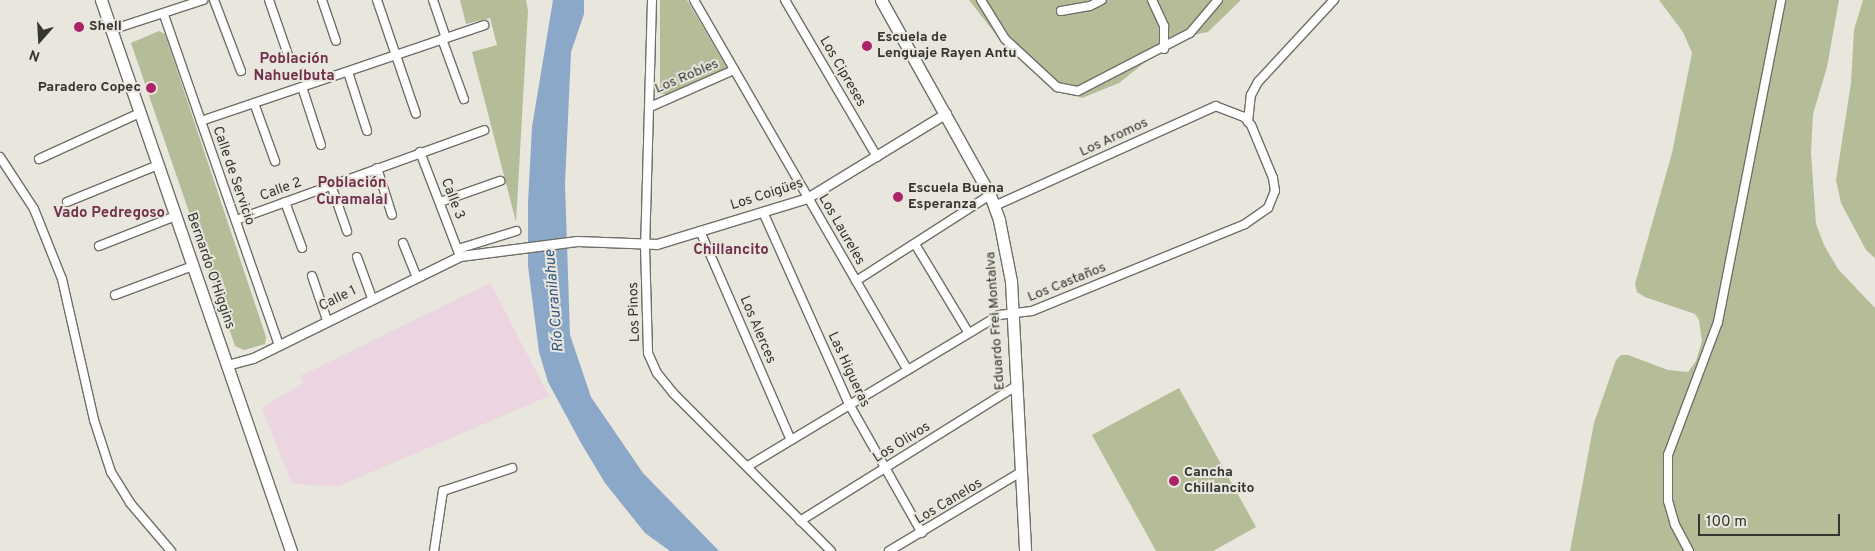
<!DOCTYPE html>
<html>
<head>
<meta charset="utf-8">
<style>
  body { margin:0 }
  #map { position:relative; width:1875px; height:551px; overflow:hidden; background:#e8e6dd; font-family:Overpass,sans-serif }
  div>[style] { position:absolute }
  .industrial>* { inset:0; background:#ebd5e1 }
  .green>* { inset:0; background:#b4bd98 }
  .water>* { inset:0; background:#8ca8c8 }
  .roads { filter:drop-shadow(1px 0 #706f67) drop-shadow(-1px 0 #706f67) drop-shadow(0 1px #706f67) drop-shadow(0 -1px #706f67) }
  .minor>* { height:8px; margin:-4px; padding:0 4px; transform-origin:4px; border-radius:4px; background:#fff }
  .tertiary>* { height:9px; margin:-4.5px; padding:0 4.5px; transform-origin:4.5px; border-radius:4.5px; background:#fff }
  .primary>* { height:11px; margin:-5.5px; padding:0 5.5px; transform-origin:5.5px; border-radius:5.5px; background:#fff }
  .dots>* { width:14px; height:14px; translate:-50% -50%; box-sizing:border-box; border:2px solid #e8e6dd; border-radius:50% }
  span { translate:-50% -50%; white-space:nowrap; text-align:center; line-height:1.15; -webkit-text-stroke:4px #e8e6dd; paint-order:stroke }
  .poi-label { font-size:14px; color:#353531; font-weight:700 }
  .left { translate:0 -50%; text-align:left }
  .right { translate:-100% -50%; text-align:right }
  .street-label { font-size:14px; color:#353531 }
  .neighbourhood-label { font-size:15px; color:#73304d; font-weight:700 }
  .water-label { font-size:15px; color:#2d5581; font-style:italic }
  .north { position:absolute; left:15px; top:15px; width:50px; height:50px; -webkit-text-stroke:4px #e8e6dd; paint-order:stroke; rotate:199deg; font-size:14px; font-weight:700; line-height:20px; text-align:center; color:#353531 }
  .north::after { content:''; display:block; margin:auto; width:18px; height:22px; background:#353531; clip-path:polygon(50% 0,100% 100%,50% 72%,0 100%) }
  .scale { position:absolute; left:1698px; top:514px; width:142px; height:22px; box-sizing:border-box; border:2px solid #353531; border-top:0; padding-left:6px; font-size:15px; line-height:18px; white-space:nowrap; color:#353531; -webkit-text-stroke:4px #e8e6dd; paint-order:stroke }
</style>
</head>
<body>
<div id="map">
  <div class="industrial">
    <div style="clip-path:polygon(490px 283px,549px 396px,339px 486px,292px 484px,262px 408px,304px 382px,300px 376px)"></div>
  </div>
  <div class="green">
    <div style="clip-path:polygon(460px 0,526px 0,528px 11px,516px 222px,472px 52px,497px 45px,490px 18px,466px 24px)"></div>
    <div style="clip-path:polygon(660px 0,687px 0,727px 68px,670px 94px,660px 94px)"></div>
    <div style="clip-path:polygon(969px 0,1241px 0,1208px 32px,1174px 39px,1119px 83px,1082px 98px,1055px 89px,997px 36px)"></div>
    <div style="clip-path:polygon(1659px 0,1839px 0,1827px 67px,1813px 114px,1811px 153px,1816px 224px,1824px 245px,1838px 269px,1875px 308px,1875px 551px,1570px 551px,1594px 423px,1616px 360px,1621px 355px,1628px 355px,1668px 370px,1688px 372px,1696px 361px,1702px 341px,1699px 320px,1695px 314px,1645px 297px,1637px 292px,1635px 284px,1672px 153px,1692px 53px,1683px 32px)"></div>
    <div style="clip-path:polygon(1863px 0,1875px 0,1875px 258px,1866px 250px,1841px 203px,1836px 180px,1851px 83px,1854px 30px)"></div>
    <div style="clip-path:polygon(159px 31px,165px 34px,266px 337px,265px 344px,244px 350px,235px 346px,131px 43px)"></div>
    <div style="clip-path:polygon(1179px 388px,1256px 527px,1213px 551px,1156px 551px,1092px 435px)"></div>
  </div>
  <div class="water">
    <div style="clip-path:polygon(553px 0,584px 0,584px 14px,571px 52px,565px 184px,570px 335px,591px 397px,643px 473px,719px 551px,670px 551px,645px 533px,605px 483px,581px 443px,548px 382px,539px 352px,528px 266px,528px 202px,532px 127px)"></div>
  </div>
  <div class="roads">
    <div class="minor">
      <div style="left:214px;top:0;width:76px;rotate:69.2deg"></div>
      <div style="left:269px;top:0;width:58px;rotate:70.9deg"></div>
      <div style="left:322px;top:0;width:43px;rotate:71.1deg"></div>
      <div style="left:377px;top:0;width:120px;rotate:71.1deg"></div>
      <div style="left:433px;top:0;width:40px;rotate:71.1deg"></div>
      <div style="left:652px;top:0;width:245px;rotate:91.6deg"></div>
      <div style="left:645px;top:245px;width:108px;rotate:88.4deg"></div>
      <div style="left:648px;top:353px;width:22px;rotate:66deg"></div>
      <div style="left:657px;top:373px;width:26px;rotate:51deg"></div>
      <div style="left:673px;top:393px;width:223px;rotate:45deg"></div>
      <div style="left:694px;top:0;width:426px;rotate:60deg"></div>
      <div style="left:785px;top:0;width:182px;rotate:59.6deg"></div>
      <div style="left:981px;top:0;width:46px;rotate:58.4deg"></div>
      <div style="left:1005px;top:39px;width:71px;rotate:42.7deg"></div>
      <div style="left:1057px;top:87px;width:21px;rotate:11deg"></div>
      <div style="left:1078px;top:91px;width:126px;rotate:-27.4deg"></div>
      <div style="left:1190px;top:33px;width:43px;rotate:-49.7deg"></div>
      <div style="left:1152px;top:0;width:29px;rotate:65deg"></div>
      <div style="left:1164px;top:26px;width:23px;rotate:90deg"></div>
      <div style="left:1061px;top:11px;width:29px;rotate:-10deg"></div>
      <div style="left:1090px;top:6px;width:13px;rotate:-27deg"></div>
      <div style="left:164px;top:15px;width:349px;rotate:70.8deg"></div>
      <div style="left:111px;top:30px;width:97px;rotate:-18.1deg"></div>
      <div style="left:442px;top:39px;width:64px;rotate:69.9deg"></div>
      <div style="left:348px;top:72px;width:62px;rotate:72.1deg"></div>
      <div style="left:302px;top:87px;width:61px;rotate:71.9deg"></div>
      <div style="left:254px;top:103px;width:62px;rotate:70.1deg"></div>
      <div style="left:650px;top:107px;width:92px;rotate:-23.8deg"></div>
      <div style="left:201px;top:121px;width:299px;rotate:-18.7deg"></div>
      <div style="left:1248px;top:122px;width:27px;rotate:-84deg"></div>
      <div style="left:1251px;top:95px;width:15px;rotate:-62deg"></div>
      <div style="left:1258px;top:82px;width:112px;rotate:-47.2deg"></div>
      <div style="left:420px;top:152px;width:111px;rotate:69deg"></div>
      <div style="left:0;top:157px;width:62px;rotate:56.8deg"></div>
      <div style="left:34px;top:209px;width:75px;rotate:68.2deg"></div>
      <div style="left:62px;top:279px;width:145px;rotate:77.2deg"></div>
      <div style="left:94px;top:420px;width:55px;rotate:71.9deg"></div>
      <div style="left:111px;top:472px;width:36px;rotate:58deg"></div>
      <div style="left:130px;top:503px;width:63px;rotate:49.5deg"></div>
      <div style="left:39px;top:159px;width:111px;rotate:-24.5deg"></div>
      <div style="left:377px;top:168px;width:49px;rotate:72.3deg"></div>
      <div style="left:331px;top:185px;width:49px;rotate:70.8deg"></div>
      <div style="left:67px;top:202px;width:98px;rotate:-22.1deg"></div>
      <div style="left:285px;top:202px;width:49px;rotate:69.7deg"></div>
      <div style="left:440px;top:202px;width:64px;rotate:-19.3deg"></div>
      <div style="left:763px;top:212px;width:210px;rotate:65.9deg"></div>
      <div style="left:849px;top:404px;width:148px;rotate:60.5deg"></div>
      <div style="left:236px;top:220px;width:264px;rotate:-19.9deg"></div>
      <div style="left:700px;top:231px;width:228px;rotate:66.5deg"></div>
      <div style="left:403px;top:243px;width:35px;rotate:68deg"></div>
      <div style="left:915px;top:244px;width:103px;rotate:58.9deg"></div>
      <div style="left:99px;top:246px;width:83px;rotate:-21.3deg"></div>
      <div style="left:458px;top:249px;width:61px;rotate:-17.2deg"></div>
      <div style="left:357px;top:257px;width:44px;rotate:69.9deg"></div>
      <div style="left:312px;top:276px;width:46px;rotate:71.2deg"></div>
      <div style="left:856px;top:281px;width:159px;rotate:-32.7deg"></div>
      <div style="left:115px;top:295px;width:83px;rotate:-20.4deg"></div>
      <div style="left:748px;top:466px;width:293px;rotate:-31deg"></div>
      <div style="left:999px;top:315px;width:33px;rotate:-7deg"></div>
      <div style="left:1032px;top:311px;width:230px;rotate:-22.2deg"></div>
      <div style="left:1245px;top:224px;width:28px;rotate:-35deg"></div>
      <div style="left:1268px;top:208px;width:18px;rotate:-68deg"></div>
      <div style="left:1275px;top:191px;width:13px;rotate:-99deg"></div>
      <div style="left:1273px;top:178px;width:57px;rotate:-112.5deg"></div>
      <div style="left:1251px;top:125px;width:11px;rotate:-131deg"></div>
      <div style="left:1244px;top:117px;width:30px;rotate:-159deg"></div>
      <div style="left:1216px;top:106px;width:243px;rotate:155.7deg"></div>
      <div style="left:800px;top:521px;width:255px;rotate:-32deg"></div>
      <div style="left:434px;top:551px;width:61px;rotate:-81.5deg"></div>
      <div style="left:443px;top:491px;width:73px;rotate:-18.4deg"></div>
      <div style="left:889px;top:551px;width:154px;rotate:-30.9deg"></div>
      <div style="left:1689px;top:551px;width:30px;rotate:-118deg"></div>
      <div style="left:1675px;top:525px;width:25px;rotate:-106deg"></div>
      <div style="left:1668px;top:501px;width:46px;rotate:-90deg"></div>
      <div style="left:1668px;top:455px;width:142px;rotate:-69.4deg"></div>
      <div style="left:1718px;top:322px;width:328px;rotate:-78.9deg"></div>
    </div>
    <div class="tertiary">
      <div style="left:227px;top:365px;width:27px;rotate:-15deg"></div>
      <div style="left:253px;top:358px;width:231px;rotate:-26.2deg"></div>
      <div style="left:460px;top:256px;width:118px;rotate:-7.3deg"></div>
      <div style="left:577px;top:241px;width:80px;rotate:2.1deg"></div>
      <div style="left:657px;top:244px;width:157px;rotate:-17deg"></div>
      <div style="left:807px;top:198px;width:163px;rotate:-31.4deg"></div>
    </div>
    <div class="primary">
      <div style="left:101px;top:0;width:583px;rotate:70.97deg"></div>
      <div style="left:881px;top:0;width:223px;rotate:60.8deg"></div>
      <div style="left:990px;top:195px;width:27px;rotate:70deg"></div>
      <div style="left:999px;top:220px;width:62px;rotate:78.9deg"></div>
      <div style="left:1011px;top:281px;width:270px;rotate:87deg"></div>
    </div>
  </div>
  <div class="dots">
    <div style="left:79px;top:27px;background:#ab2368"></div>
    <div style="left:867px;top:46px;background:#ab2368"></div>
    <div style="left:151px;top:88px;background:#ab2368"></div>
    <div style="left:898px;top:197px;background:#ab2368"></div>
    <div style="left:1174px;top:481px;background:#ab2368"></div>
  </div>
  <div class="poi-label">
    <span class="left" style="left:89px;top:27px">Shell</span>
    <span class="left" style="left:877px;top:46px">Escuela de<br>Lenguaje Rayen Antu</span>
    <span class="right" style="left:141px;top:88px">Paradero Copec</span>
    <span class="left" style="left:908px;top:197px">Escuela Buena<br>Esperanza</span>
    <span class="left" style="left:1184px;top:481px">Cancha<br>Chillancito</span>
  </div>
  <div class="street-label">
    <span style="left:842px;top:72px;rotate:60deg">Los Cipreses</span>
    <span style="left:687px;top:77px;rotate:-23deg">Los Robles</span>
    <span style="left:1114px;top:138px;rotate:-25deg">Los Aromos</span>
    <span style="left:233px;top:176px;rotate:71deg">Calle de Servicio</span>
    <span style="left:281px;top:190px;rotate:-20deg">Calle 2</span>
    <span style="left:767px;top:195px;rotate:-18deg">Los Coigües</span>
    <span style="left:452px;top:199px;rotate:69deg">Calle 3</span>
    <span style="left:841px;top:230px;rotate:60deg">Los Laureles</span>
    <span style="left:210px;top:271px;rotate:71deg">Bernardo O'Higgins</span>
    <span style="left:1067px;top:283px;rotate:-22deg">Los Castaños</span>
    <span style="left:338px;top:299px;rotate:-26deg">Calle 1</span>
    <span style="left:635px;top:312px;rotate:-92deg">Los Pinos</span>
    <span style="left:996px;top:321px;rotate:-94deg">Eduardo Frei Montalva</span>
    <span style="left:757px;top:330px;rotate:67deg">Los Alerces</span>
    <span style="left:848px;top:370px;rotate:65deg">Las Higueras</span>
    <span style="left:902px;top:443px;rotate:-32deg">Los Olivos</span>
    <span style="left:949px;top:502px;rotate:-31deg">Los Canelos</span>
  </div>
  <div class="neighbourhood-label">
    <span style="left:294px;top:68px">Población<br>Nahuelbuta</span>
    <span style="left:352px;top:192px">Población<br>Curamalal</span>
    <span style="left:109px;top:214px">Vado Pedregoso</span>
    <span style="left:731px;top:251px">Chillancito</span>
  </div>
  <div class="water-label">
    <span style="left:555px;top:301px;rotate:-95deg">Río Curanilahue</span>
  </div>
  <div class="north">N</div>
  <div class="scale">100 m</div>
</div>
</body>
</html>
